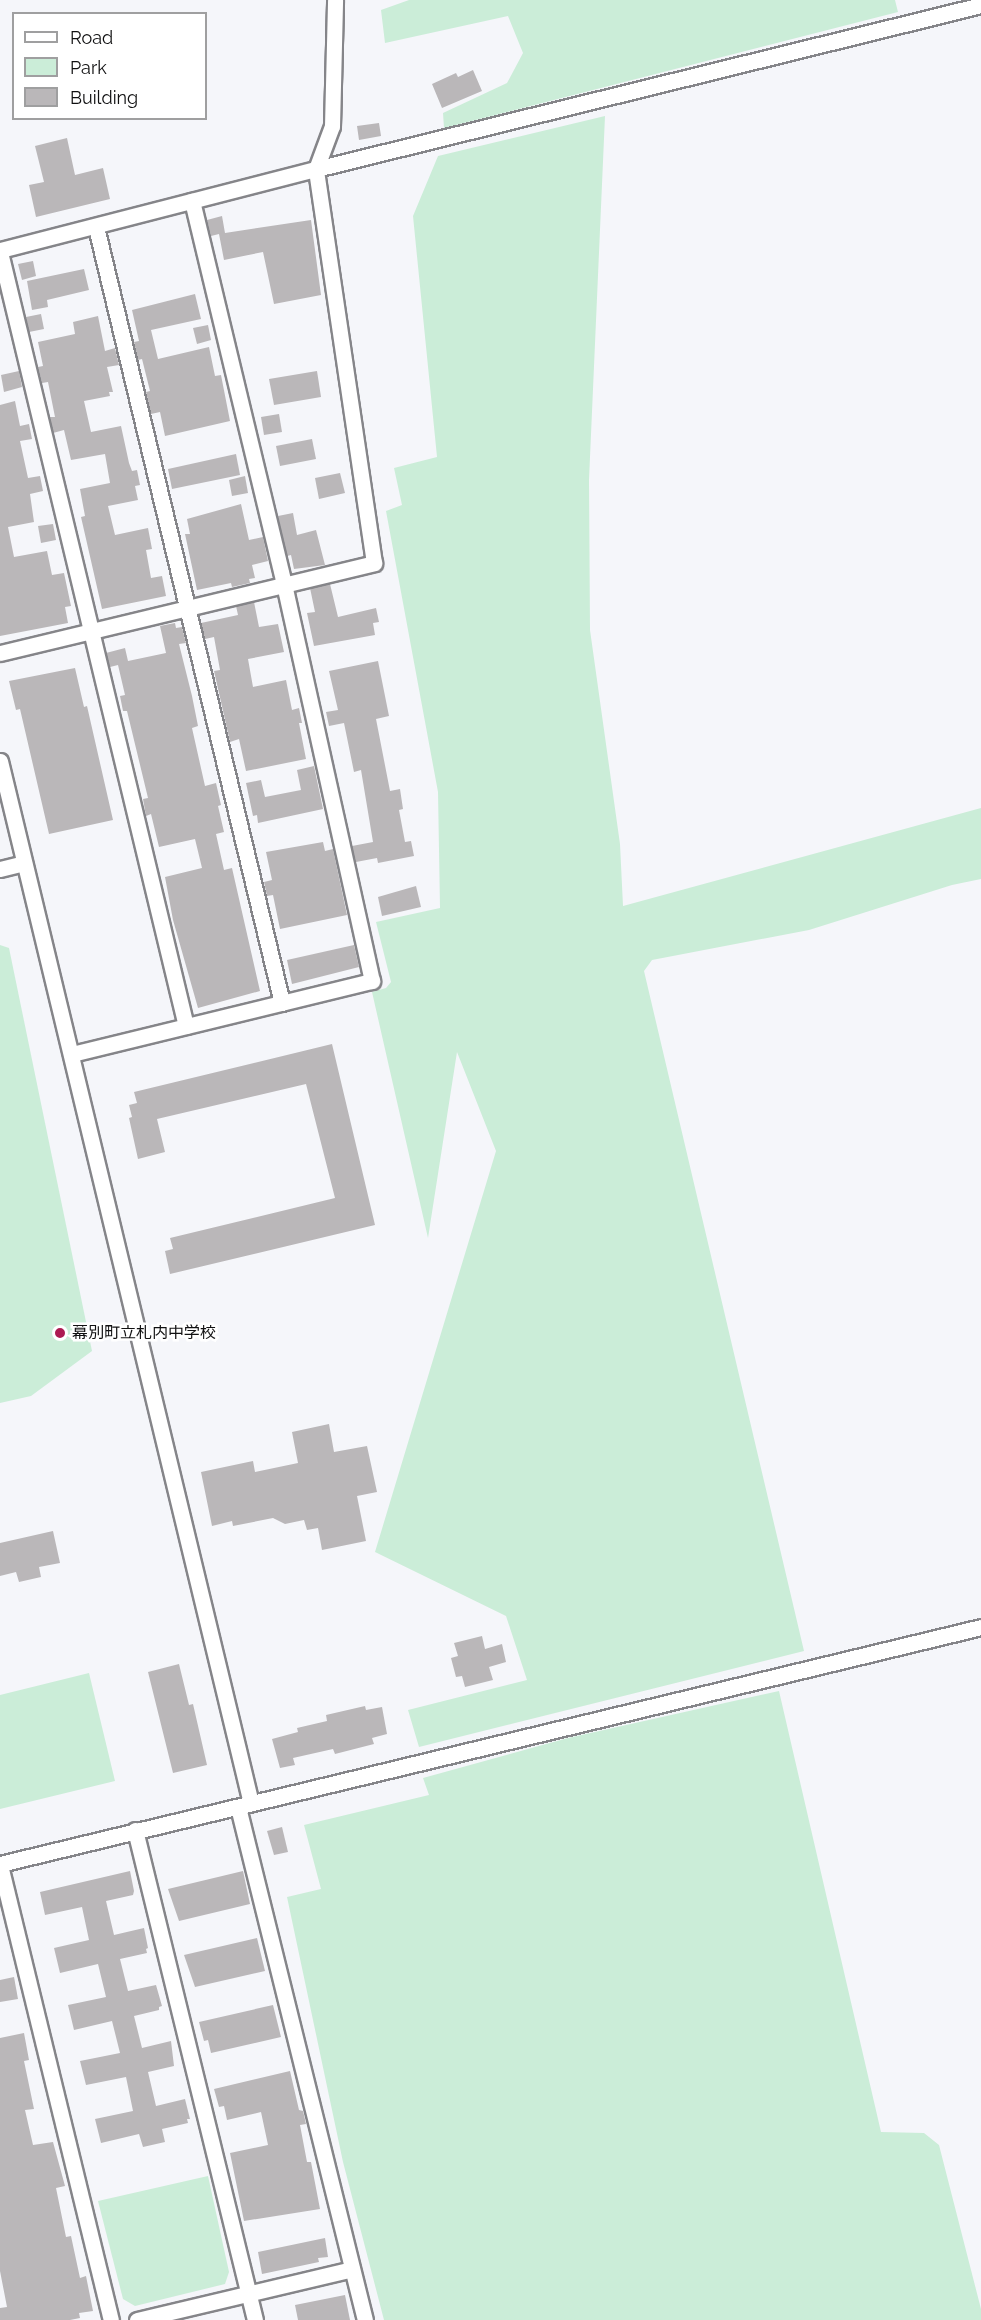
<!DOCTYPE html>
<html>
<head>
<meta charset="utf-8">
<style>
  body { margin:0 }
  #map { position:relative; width:981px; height:2320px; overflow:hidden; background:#f5f6fa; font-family:Raleway,"Noto Sans JP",sans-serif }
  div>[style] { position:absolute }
  .green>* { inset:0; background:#cbedd8 }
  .building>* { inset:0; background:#bab7b9 }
  .roads { filter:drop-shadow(2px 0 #858589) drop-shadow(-2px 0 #858589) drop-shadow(0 2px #858589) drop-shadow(0 -2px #858589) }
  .street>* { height:15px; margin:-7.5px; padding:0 7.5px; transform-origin:7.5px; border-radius:7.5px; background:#fff }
  .dots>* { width:16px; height:16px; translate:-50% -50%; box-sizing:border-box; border:3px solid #fff; border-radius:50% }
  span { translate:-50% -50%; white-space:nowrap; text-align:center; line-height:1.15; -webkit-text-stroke:5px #fff; paint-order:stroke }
  .poi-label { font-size:16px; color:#101011 }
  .left { translate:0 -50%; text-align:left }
  .legend { position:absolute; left:12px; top:12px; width:195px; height:108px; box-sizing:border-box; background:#fff; border:2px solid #9f9fa0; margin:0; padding:8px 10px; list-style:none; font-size:18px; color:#101011 }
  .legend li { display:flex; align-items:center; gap:12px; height:30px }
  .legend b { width:30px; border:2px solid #9f9fa0 }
</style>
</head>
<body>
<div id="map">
  <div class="green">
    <div style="clip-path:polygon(409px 0,895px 0,898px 12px,444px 128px,443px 113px,507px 83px,523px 53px,508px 16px,385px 43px,381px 10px)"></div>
    <div style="clip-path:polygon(605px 116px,589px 480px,590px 630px,620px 844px,623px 906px,981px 808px,981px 879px,952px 885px,809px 930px,652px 960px,644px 971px,804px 1651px,419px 1747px,408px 1710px,527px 1680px,506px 1616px,375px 1552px,496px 1151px,457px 1052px,428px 1238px,372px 992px,386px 988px,391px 982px,376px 922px,440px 908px,438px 792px,386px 511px,402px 505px,394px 468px,437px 457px,413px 216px,438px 156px)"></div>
    <div style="clip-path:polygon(0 945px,9px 948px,92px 1351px,31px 1396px,0 1403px)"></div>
    <div style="clip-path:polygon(89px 1673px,115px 1781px,0 1809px,0 1695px)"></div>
    <div style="clip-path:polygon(779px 1691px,881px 2132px,924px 2133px,939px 2145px,981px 2309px,981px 2320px,384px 2320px,343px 2162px,287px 1897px,321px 1889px,304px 1825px,429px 1795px,423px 1778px,568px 1738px)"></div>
    <div style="clip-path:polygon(208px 2176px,229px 2272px,225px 2284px,135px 2306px,123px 2299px,98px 2201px)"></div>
  </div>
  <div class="building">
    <div style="clip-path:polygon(473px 70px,482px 91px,442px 108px,432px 84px,456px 73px,458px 77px)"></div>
    <div style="clip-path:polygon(379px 123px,381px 136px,359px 140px,357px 126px)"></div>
    <div style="clip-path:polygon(67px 138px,75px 175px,103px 168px,110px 199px,36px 217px,29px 185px,44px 182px,35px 146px)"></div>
    <div style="clip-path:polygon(222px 216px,225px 233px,311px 220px,321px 295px,274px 304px,263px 252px,224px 260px,219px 234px,211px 236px,207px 220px)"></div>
    <div style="clip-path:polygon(33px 261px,36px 276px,22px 280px,18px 264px)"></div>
    <div style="clip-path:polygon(84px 269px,89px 290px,47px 300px,48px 307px,32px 310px,27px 281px)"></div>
    <div style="clip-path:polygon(195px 294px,201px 319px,151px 330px,158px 359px,209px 347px,215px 376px,221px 375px,230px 421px,165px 436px,160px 412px,151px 414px,146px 392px,150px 391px,142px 359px,138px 360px,134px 342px,139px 341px,132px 310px)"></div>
    <div style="clip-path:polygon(41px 314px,44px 329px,29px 332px,26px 317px)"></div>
    <div style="clip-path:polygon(98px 316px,105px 351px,115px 348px,119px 365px,107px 367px,113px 392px,109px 392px,110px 396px,84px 401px,91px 432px,121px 426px,129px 463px,132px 471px,137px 470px,140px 485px,135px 486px,138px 500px,108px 506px,115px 535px,148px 528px,152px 549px,146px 550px,151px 578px,162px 576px,166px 596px,102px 609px,81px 517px,85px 516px,80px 489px,110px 483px,105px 454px,71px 460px,64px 430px,53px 433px,50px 417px,55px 417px,48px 382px,42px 383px,38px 367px,43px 366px,38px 342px,75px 334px,73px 322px)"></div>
    <div style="clip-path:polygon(208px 325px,211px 340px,197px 344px,193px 328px)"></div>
    <div style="clip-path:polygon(19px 371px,22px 387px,4px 392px,1px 375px)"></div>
    <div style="clip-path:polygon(317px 371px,321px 397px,274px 405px,269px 379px)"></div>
    <div style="clip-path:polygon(15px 401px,20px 426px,29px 424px,32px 439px,20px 441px,28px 478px,40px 476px,43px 491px,30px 494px,34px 522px,8px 527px,14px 557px,47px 551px,52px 575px,64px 573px,71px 606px,65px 607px,68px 623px,0 636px,0 405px)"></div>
    <div style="clip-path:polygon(279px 414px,282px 432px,264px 435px,261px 417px)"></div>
    <div style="clip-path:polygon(312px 439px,316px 459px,280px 466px,276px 446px)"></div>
    <div style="clip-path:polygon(236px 454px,240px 475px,172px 489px,168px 469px)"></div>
    <div style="clip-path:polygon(340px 473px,345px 493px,319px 499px,315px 478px)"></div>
    <div style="clip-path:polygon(245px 476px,248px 493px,232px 496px,229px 480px)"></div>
    <div style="clip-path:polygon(241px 504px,249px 540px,263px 537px,268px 561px,252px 565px,255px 578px,249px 579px,250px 583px,232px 587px,231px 583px,197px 590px,185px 534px,190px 534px,187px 519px)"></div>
    <div style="clip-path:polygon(293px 513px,297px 535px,316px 530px,325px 565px,294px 569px,291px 555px,287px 556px,278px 516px)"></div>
    <div style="clip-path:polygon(53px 524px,56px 540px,41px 543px,38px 526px)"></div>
    <div style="clip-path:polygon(330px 584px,338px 617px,376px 608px,379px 622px,373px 623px,375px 635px,314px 646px,307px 613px,315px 612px,310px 588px)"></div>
    <div style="clip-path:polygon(254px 602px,259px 627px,278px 624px,284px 652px,248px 659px,253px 687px,286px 680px,292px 710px,299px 708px,302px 723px,299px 723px,306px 759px,246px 771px,239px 739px,230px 742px,214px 671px,220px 670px,214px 637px,205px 639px,201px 623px,238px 615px,236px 606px)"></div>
    <div style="clip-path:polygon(175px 623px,176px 628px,182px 627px,186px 643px,179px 644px,192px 696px,198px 726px,192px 728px,205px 786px,216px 783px,221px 805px,218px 806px,224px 832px,216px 834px,224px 870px,232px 868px,260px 991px,198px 1008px,173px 920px,165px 877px,202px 868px,195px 839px,159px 847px,151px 814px,146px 816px,143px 799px,148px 798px,127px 711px,123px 711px,120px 696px,125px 695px,118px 665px,110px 667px,106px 653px,125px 648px,128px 661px,166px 653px,160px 626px)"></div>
    <div style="clip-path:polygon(378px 661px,389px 716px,376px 719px,390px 791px,400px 789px,403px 809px,399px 810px,405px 842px,411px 841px,414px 856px,378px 863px,377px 858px,356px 862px,352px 846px,373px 842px,361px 770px,354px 772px,344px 723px,329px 726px,326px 712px,338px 710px,329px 671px)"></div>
    <div style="clip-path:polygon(75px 668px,84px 707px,87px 706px,113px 820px,49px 834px,20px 709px,16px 710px,9px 681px)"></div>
    <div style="clip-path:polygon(314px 766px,323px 809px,258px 823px,257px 815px,253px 816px,246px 783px,261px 780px,265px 797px,301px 790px,297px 770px)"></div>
    <div style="clip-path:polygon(323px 842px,325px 851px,333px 849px,347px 915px,280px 929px,273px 895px,267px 896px,264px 882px,272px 880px,266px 852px)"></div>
    <div style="clip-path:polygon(416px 886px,421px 907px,382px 916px,378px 897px)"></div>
    <div style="clip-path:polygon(354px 945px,359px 967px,292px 984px,287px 960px)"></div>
    <div style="clip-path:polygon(332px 1044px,375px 1225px,170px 1274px,165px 1251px,173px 1249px,170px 1238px,335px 1198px,306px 1084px,157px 1119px,165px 1152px,138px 1159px,129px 1118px,132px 1117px,129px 1105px,137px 1103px,134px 1092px)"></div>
    <div style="clip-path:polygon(329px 1424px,334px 1452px,367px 1446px,377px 1492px,357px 1496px,366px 1541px,322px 1550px,318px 1528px,307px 1530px,304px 1520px,285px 1524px,273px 1518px,233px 1526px,232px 1521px,212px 1526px,201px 1472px,253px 1461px,255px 1472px,298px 1463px,292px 1432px)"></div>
    <div style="clip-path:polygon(53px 1531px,60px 1563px,39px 1567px,41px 1577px,19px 1582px,16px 1572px,0 1576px,0 1543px)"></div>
    <div style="clip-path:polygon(482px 1636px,485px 1649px,502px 1644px,506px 1662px,489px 1667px,493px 1680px,465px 1687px,462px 1676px,456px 1677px,451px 1658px,458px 1656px,454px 1643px)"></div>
    <div style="clip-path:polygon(179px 1664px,189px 1705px,193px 1704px,207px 1765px,173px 1773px,148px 1672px)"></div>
    <div style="clip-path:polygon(365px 1706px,366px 1710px,382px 1707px,387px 1734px,372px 1738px,374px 1744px,335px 1754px,333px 1749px,293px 1758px,295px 1765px,280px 1768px,272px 1739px,298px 1732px,297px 1728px,327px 1721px,326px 1715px)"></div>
    <div style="clip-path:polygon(282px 1827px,288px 1852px,274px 1855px,267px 1831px)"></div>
    <div style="clip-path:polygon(130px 1871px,134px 1891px,133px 1895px,106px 1901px,114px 1935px,144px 1928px,148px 1948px,146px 1949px,147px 1953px,120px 1959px,128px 1991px,156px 1985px,162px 2006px,159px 2007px,159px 2010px,134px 2016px,142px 2048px,171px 2041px,174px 2066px,148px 2072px,156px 2106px,185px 2099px,190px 2119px,187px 2119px,188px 2123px,162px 2129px,165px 2142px,143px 2147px,139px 2134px,101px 2143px,95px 2119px,133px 2111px,126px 2077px,86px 2085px,80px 2061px,120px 2053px,112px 2021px,74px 2030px,68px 2005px,106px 1997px,98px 1964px,60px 1973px,54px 1948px,89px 1940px,82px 1907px,45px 1915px,40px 1892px)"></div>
    <div style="clip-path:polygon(243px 1871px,250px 1904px,179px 1921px,168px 1889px)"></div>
    <div style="clip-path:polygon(257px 1938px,265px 1971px,195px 1987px,184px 1955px)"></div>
    <div style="clip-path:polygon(14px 1977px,18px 1999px,0 2002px,0 1980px)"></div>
    <div style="clip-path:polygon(273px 2005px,281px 2037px,211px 2053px,208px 2040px,204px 2041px,199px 2022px)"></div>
    <div style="clip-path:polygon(24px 2033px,29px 2060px,24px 2061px,34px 2109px,25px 2110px,33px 2145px,53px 2142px,65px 2186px,56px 2188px,66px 2237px,71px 2236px,80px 2278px,86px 2276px,93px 2311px,79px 2313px,80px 2318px,70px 2320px,0 2320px,0 2308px,7px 2307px,0 2271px,0 2038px)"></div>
    <div style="clip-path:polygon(290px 2071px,299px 2110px,303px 2111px,306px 2124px,300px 2125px,307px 2162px,311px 2162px,320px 2209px,244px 2221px,230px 2153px,268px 2145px,261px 2112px,227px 2120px,224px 2106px,219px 2107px,214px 2089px)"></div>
    <div style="clip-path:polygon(325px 2238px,328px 2257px,318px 2258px,319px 2262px,262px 2274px,258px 2252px)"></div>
    <div style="clip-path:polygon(345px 2295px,350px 2320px,298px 2320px,295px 2305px)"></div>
  </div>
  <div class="roads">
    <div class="street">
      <div style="left:96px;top:227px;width:798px;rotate:76.52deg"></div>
      <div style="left:0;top:250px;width:326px;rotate:-14.4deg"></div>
      <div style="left:316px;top:169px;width:685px;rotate:-13.85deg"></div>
      <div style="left:0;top:252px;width:796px;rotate:76.49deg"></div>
      <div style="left:0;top:653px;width:385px;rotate:-13.5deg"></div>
      <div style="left:374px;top:563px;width:398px;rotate:-98.4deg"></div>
      <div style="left:316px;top:169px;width:46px;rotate:-69.6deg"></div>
      <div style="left:332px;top:126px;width:126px;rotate:-88.6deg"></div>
      <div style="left:0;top:761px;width:1072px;rotate:76.46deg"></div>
      <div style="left:0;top:869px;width:25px;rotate:-14deg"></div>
      <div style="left:72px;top:1054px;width:309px;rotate:-13.7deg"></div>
      <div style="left:372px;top:981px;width:407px;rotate:-102.5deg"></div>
      <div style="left:284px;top:584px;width:394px;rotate:-103.5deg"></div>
      <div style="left:238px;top:1807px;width:528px;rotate:76.1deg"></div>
      <div style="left:135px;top:1830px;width:504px;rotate:76.24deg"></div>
      <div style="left:0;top:1864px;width:1009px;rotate:-13.58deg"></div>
      <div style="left:0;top:1865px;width:468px;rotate:76.3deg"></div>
      <div style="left:137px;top:2320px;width:221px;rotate:-13.3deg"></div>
    </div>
  </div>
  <div class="dots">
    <div style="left:60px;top:1333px;background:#ac1b52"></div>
  </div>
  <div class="poi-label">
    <span class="left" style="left:72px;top:1333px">幕別町立札内中学校</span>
  </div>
  <ul class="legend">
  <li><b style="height:8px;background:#fff"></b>Road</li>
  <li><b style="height:16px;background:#cbedd8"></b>Park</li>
  <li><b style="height:16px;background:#bab7b9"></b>Building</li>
  </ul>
</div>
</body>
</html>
